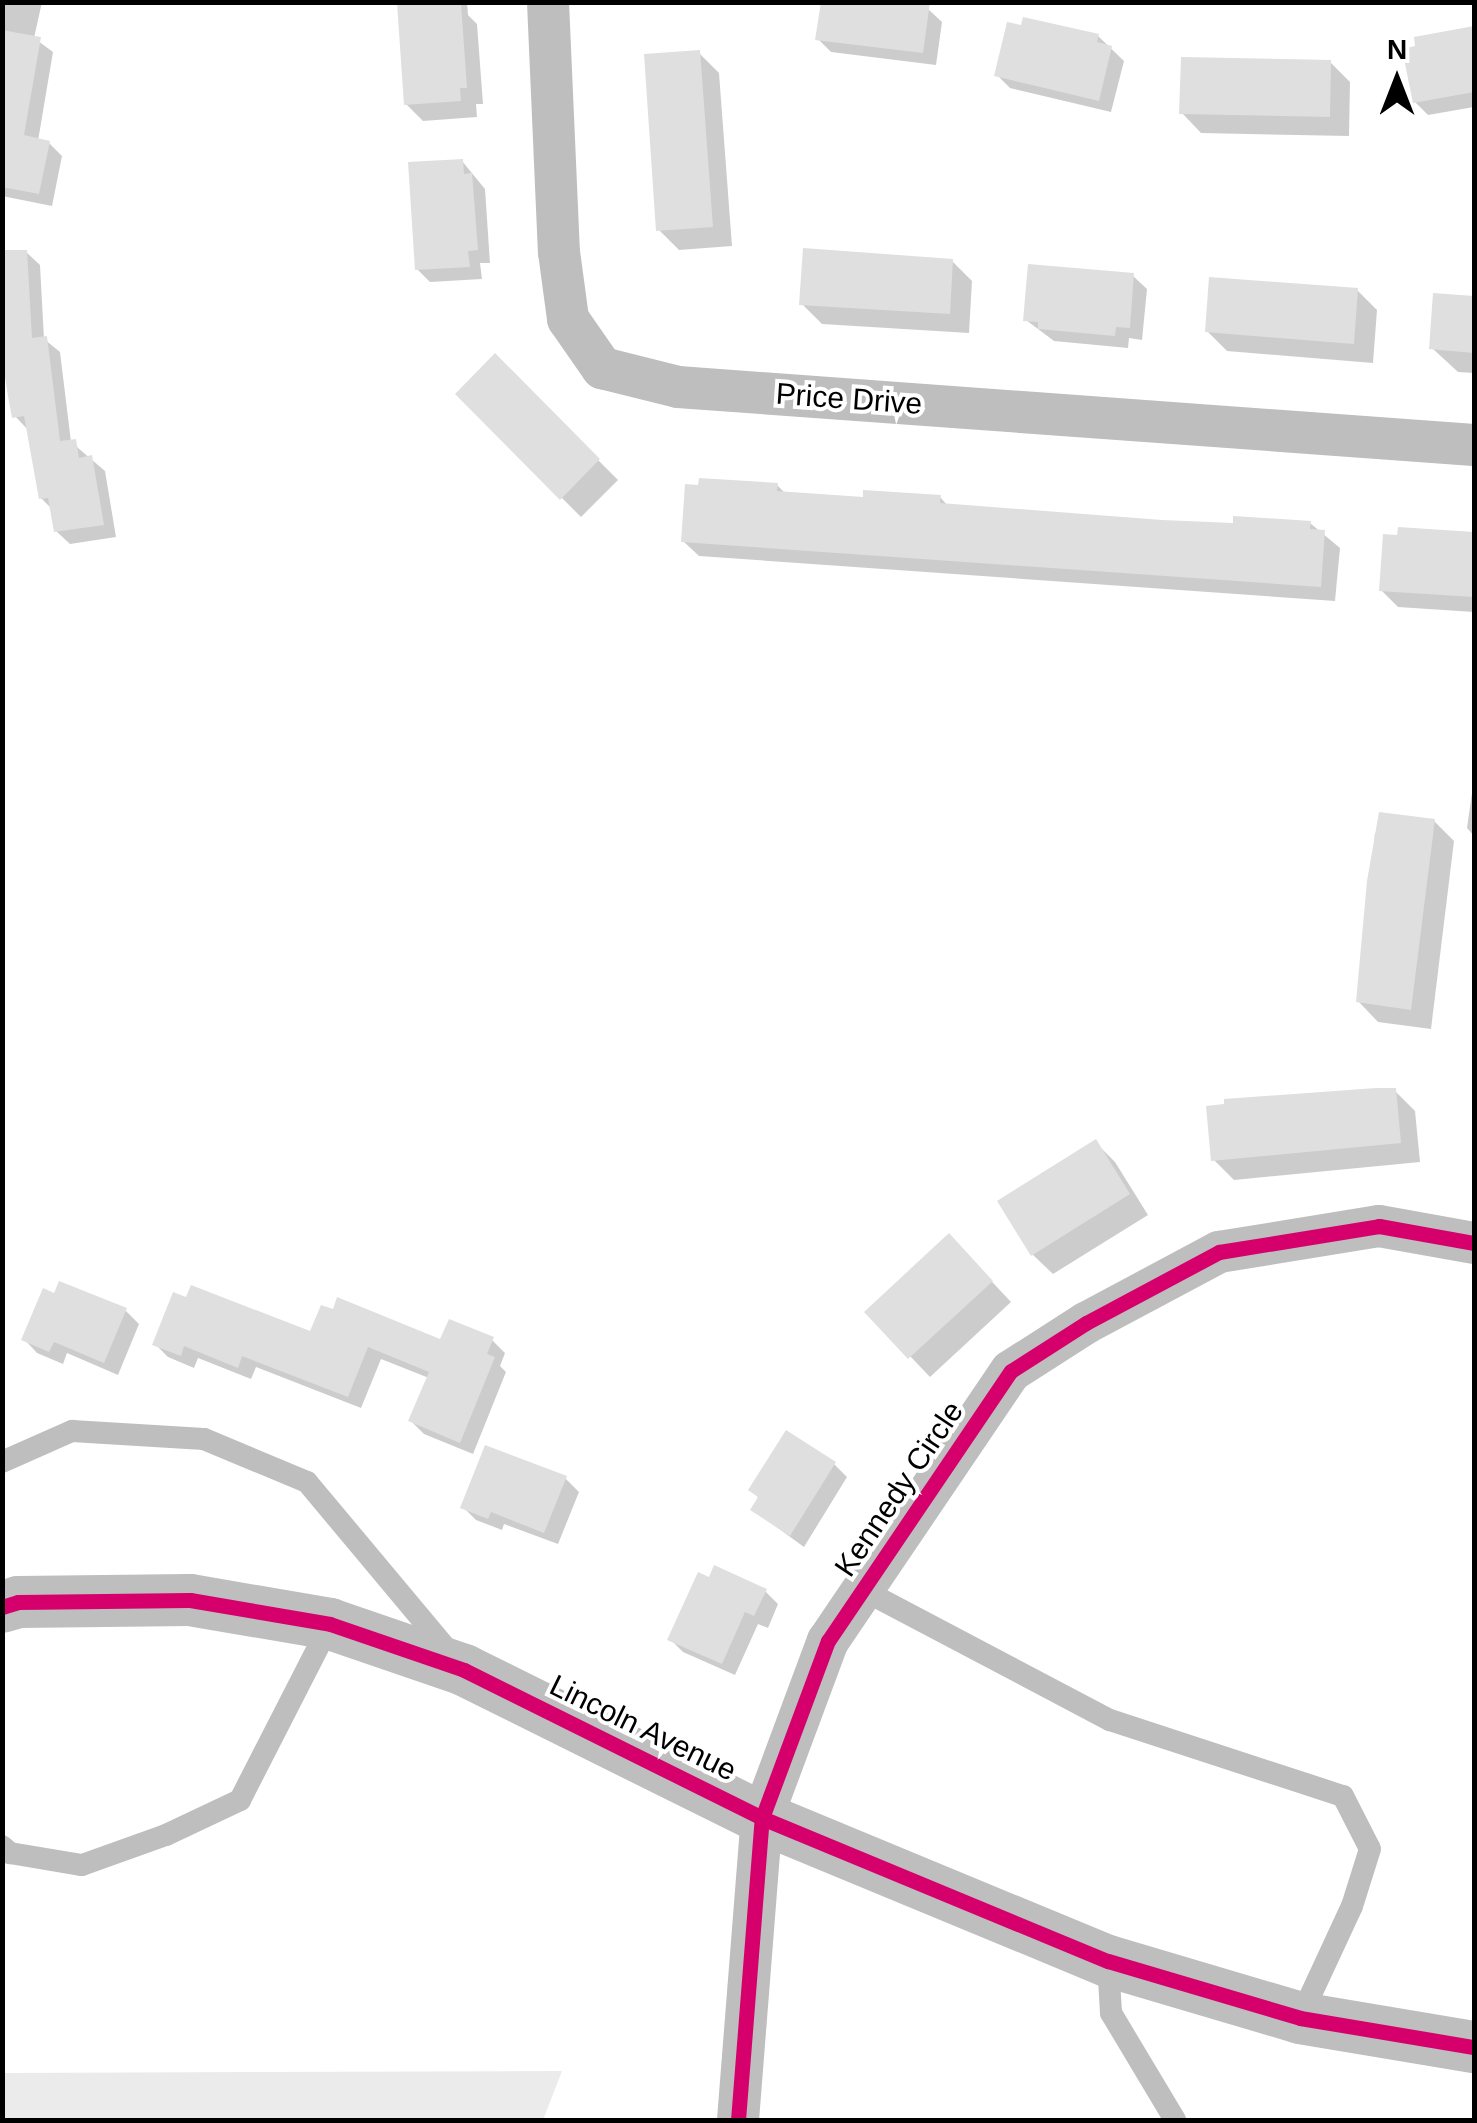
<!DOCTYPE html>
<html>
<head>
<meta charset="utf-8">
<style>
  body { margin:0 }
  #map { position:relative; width:1477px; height:2123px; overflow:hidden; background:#fff; font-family:Helvetica,sans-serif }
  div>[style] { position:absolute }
  .green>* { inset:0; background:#ebebeb }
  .shadow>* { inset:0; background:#0003 }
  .building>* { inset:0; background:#dfdfdf }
  .service>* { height:22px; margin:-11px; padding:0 11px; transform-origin:11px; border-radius:11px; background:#bebebe }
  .minor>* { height:42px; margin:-21px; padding:0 21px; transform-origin:21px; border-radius:21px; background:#bebebe }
  .tertiary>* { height:52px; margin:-26px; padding:0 26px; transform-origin:26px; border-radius:26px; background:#bebebe }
  .cycleway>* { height:15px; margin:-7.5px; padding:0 7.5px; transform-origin:7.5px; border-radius:7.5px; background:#d6006c }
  span { translate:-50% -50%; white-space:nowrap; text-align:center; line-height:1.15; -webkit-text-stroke:8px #fff; paint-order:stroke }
  .street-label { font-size:30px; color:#000 }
  .frame { position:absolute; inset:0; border:5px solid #000; pointer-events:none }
  .north { position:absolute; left:1347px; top:30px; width:100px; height:100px; -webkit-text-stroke:8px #fff; paint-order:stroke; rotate:0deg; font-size:28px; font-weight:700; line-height:40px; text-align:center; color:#000 }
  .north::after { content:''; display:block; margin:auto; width:35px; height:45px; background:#000; clip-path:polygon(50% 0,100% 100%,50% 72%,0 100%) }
</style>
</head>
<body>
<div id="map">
  <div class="green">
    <div style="clip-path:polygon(562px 2071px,543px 2120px,3px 2120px,3px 2073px)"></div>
  </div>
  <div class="shadow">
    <div style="clip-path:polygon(2px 2px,42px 2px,34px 38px,53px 52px,38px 141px,49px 143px,62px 156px,52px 206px,2px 196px)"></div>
    <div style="clip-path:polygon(399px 2px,467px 2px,468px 15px,477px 24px,483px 104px,476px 104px,477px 117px,423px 121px,406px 104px)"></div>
    <div style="clip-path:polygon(928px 9px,942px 22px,936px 65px,831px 52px,818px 39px)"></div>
    <div style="clip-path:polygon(1474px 28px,1474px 107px,1428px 115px,1415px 102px,1417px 39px)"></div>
    <div style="clip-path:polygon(1098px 36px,1124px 61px,1111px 112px,1010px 88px,997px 75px)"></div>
    <div style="clip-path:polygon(699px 53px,719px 73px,732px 246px,679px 250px,659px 230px)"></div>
    <div style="clip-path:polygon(1330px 62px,1350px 82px,1349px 136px,1201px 133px,1182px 113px)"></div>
    <div style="clip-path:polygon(462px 161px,485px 189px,490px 263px,480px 263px,482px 279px,430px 282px,417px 269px)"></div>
    <div style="clip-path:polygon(26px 252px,40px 265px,44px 339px,60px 352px,71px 442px,105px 471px,116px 537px,70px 544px,56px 531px,52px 509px,41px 498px,28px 430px,15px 416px)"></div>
    <div style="clip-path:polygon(952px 261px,972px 281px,969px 333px,822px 324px,802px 304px)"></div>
    <div style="clip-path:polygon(1133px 276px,1147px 289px,1142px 340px,1129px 338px,1128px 348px,1054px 341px,1026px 320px)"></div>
    <div style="clip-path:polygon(1357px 290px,1377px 310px,1373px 363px,1227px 351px,1207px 331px)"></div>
    <div style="clip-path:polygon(1436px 296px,1474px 299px,1474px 373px,1458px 372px,1432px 348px)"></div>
    <div style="clip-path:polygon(495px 357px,618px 480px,581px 517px,458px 394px)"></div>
    <div style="clip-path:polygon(777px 485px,786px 494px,865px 500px,940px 497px,948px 506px,1235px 526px,1310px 523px,1340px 548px,1335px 601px,699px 556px,683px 541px)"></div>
    <div style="clip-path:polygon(1400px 529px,1474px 534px,1474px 612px,1398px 607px,1381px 590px)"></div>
    <div style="clip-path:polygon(1474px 779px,1474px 836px,1467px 828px)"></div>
    <div style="clip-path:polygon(1434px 821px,1454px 841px,1431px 1029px,1378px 1022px,1358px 1001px,1375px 833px)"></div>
    <div style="clip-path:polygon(1395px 1091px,1415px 1111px,1420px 1162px,1234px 1180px,1214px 1160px)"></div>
    <div style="clip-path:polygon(1095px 1142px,1115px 1162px,1148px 1215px,1053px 1274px,1033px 1255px)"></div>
    <div style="clip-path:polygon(968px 1256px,1011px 1302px,930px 1377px,868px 1312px)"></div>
    <div style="clip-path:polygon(126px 1311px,139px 1324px,118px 1375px,67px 1353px,63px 1364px,37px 1353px,24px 1339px)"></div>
    <div style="clip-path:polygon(312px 1335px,442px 1342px,492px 1340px,505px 1353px,500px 1366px,506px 1372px,473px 1454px,424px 1434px,411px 1421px,429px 1378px,381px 1359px,361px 1408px,256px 1367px,251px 1379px,198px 1358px,194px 1368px,168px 1357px,155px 1344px)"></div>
    <div style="clip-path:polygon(834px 1464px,847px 1477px,804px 1547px,753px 1510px,760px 1499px,751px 1490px)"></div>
    <div style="clip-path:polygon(565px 1478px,579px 1492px,558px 1544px,504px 1524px,502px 1530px,476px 1520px,463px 1507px)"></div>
    <div style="clip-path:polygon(765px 1591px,778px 1604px,768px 1628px,758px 1624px,735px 1675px,683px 1652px,670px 1639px)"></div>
  </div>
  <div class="building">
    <div style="clip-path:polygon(821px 2px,930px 2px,923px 53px,815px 40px)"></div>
    <div style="clip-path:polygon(397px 3px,461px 3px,467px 88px,460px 88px,461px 101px,404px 105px)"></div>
    <div style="clip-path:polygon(1023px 17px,1099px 34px,1097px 42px,1112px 46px,1099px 101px,994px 76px,1007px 22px,1021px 25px)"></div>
    <div style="clip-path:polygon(1474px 26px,1474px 92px,1413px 103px,1402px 49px,1415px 46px,1414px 37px)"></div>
    <div style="clip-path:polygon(2px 30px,41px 37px,24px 135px,50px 141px,39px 194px,2px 187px)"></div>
    <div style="clip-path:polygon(700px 50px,713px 227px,656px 231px,644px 54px)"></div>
    <div style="clip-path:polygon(1181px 57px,1331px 60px,1330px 117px,1179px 114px)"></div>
    <div style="clip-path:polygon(463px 159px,464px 174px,472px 173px,478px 250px,468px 251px,470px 267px,415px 270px,408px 162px)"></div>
    <div style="clip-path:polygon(803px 248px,953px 259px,950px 314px,799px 305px)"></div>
    <div style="clip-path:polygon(2px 250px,27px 250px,32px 338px,47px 336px,60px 441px,76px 439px,79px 458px,92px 455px,104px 525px,54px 532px,48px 498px,39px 499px,24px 416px,12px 418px,8px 396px,2px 357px)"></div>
    <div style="clip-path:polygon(1028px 264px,1134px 273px,1130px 328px,1116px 327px,1115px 336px,1038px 329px,1038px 322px,1023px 321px)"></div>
    <div style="clip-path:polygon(1209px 277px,1358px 288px,1354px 344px,1205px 332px)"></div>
    <div style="clip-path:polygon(1433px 293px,1474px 296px,1474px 353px,1429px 349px)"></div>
    <div style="clip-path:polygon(495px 353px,600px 459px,560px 500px,455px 394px)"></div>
    <div style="clip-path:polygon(699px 478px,778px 483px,777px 491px,863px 497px,863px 490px,941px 495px,940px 503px,1162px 520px,1233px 523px,1233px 516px,1311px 521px,1310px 529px,1325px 530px,1321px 587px,681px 542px,685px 484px,698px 485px)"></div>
    <div style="clip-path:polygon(1398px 527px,1474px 532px,1474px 597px,1379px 591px,1383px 534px,1397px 535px)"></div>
    <div style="clip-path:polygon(1379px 812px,1435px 819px,1411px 1010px,1356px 1002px,1367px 881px)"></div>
    <div style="clip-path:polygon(1376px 1088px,1396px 1088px,1401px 1143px,1211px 1161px,1206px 1106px,1224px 1104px,1224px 1099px)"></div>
    <div style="clip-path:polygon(1096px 1139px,1130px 1194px,1031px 1256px,997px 1201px)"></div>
    <div style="clip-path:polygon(949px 1233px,993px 1281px,908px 1359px,864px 1312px)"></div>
    <div style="clip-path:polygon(59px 1281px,127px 1308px,104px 1363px,54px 1342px,49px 1352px,21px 1340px,43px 1288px,54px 1293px)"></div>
    <div style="clip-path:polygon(191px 1285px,310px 1331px,321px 1305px,333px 1309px,337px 1297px,440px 1339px,449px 1319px,494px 1337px,487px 1354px,495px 1357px,460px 1443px,408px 1421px,429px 1372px,368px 1347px,348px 1397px,242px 1356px,238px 1368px,184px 1346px,181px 1356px,152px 1345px,173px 1292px,186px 1297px)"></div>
    <div style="clip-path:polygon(786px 1430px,836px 1462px,790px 1536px,750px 1510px,758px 1497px,748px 1490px)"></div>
    <div style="clip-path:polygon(485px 1445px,567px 1476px,544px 1533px,491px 1512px,488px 1519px,460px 1508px)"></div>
    <div style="clip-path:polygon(714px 1565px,767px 1589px,754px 1616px,745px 1612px,722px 1664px,667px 1640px,698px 1572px,709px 1577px)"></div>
  </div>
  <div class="service">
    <div style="left:2px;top:1462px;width:77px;rotate:-23.9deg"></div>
    <div style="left:72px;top:1431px;width:132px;rotate:3.5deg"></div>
    <div style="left:204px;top:1439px;width:112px;rotate:22.7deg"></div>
    <div style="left:307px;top:1482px;width:222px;rotate:50.1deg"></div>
    <div style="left:865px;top:1591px;width:277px;rotate:27.8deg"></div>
    <div style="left:1110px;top:1720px;width:245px;rotate:18.1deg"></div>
    <div style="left:1343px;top:1796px;width:59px;rotate:63deg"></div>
    <div style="left:1370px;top:1849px;width:60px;rotate:107.5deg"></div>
    <div style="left:1352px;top:1906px;width:123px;rotate:114.9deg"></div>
    <div style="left:2px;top:1846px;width:11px;rotate:41deg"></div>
    <div style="left:10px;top:1853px;width:73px;rotate:9.5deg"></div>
    <div style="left:82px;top:1865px;width:89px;rotate:-19.7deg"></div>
    <div style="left:166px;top:1835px;width:82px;rotate:-25.3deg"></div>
    <div style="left:240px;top:1800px;width:198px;rotate:-62.9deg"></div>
    <div style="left:1108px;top:1961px;width:52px;rotate:86.7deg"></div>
    <div style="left:1111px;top:2013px;width:125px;rotate:59.1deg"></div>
  </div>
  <div class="minor">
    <div style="left:548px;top:2px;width:250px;rotate:87.5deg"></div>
    <div style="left:559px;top:252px;width:68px;rotate:82.3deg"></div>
    <div style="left:568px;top:319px;width:60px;rotate:55.2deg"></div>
    <div style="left:602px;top:368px;width:78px;rotate:14deg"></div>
    <div style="left:678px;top:387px;width:798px;rotate:4.17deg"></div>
    <div style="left:738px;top:2120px;width:303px;rotate:-85.5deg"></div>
    <div style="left:762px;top:1818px;width:189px;rotate:-69.6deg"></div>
    <div style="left:828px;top:1641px;width:326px;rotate:-55.9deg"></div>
    <div style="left:1011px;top:1371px;width:89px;rotate:-32.6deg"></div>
    <div style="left:1086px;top:1323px;width:151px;rotate:-28.1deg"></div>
    <div style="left:1219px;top:1252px;width:162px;rotate:-9.2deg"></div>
    <div style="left:1379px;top:1226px;width:97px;rotate:10.1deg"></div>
  </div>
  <div class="tertiary">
    <div style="left:2px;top:1607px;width:17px;rotate:-17deg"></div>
    <div style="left:18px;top:1602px;width:172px;rotate:-0.7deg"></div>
    <div style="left:190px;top:1600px;width:142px;rotate:9.7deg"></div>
    <div style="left:330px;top:1624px;width:142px;rotate:18.9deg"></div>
    <div style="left:464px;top:1670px;width:333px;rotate:26.4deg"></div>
    <div style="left:762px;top:1818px;width:374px;rotate:22.5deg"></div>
    <div style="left:1108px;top:1961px;width:200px;rotate:16.5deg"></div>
    <div style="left:1300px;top:2018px;width:176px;rotate:9.5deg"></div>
  </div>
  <div class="cycleway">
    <div style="left:2px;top:1607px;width:17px;rotate:-17deg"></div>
    <div style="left:18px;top:1602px;width:172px;rotate:-0.7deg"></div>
    <div style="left:190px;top:1600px;width:142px;rotate:9.7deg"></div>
    <div style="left:330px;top:1624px;width:142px;rotate:18.9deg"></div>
    <div style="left:464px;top:1670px;width:333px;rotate:26.4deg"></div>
    <div style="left:762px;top:1818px;width:374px;rotate:22.5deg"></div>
    <div style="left:1108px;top:1961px;width:200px;rotate:16.5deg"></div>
    <div style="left:1300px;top:2018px;width:176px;rotate:9.5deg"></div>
    <div style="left:738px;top:2120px;width:303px;rotate:-85.5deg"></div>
    <div style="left:762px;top:1818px;width:189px;rotate:-69.6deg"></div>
    <div style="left:828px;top:1641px;width:326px;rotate:-55.9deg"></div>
    <div style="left:1011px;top:1371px;width:89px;rotate:-32.6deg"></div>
    <div style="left:1086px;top:1323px;width:151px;rotate:-28.1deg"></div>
    <div style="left:1219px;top:1252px;width:162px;rotate:-9.2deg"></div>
    <div style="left:1379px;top:1226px;width:97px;rotate:10.1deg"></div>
  </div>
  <div class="street-label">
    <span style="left:849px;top:399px;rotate:4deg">Price Drive</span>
    <span style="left:899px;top:1489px;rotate:-56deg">Kennedy Circle</span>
    <span style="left:643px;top:1728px;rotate:26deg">Lincoln Avenue</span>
  </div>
  <div class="frame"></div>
  <div class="north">N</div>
</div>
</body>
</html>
